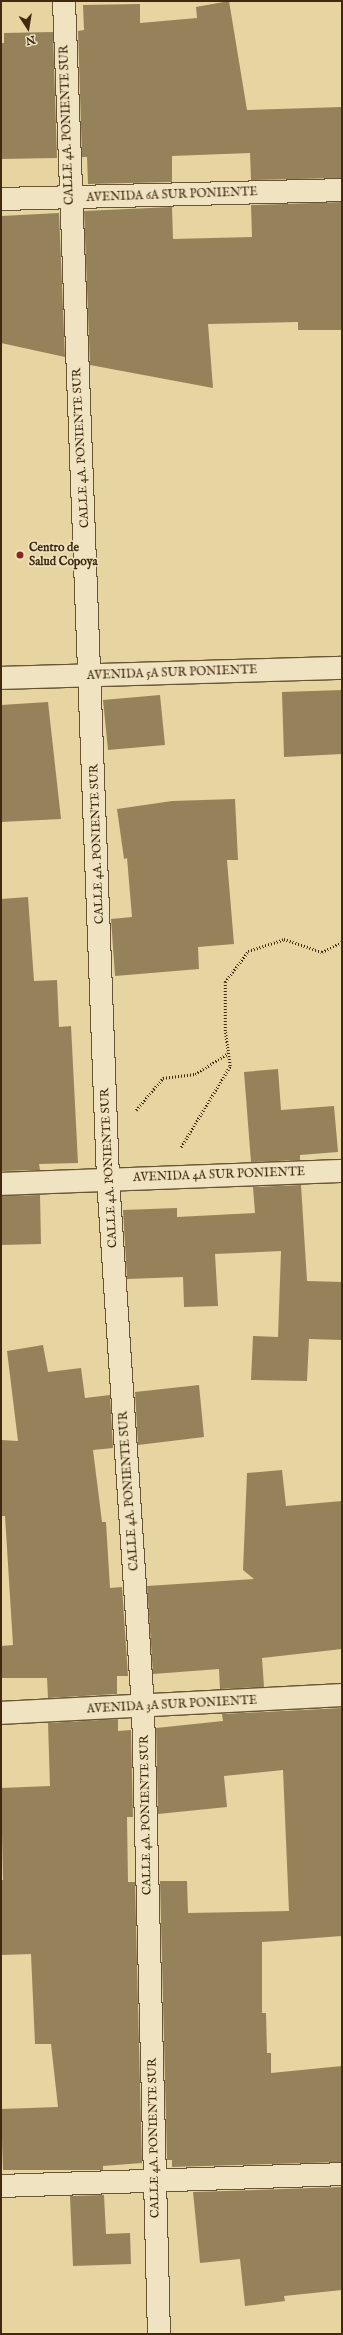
<!DOCTYPE html>
<html>
<head>
<meta charset="utf-8">
<style>
  body { margin:0 }
  #map { position:relative; width:343px; height:2335px; overflow:hidden; background:#e6d4a1; font-family:"IM FELL English",serif }
  div>[style] { position:absolute }
  .building>* { inset:0; background:#96825a }
  .path>* { height:2.5px; margin-top:-1.25px; transform-origin:0; background:repeating-linear-gradient(90deg,#40290e 0 1px,transparent 0 3px) }
  .roads { filter:drop-shadow(1px 0 #6a5433) drop-shadow(-1px 0 #6a5433) drop-shadow(0 1px #6a5433) drop-shadow(0 -1px #6a5433) }
  .minor>* { height:22px; margin:-11px; padding:0 11px; transform-origin:11px; border-radius:11px; background:#efe3c2 }
  .dots>* { width:11px; height:11px; translate:-50% -50%; box-sizing:border-box; border:2px solid #efe3c2; border-radius:50% }
  span { translate:-50% -50%; white-space:nowrap; text-align:center; line-height:1.15; -webkit-text-stroke:3px #efe3c2; paint-order:stroke }
  .street-label { font-size:12px; color:#40290e }
  .poi-label { font-size:12px; color:#40290e; font-weight:700 }
  .left { translate:0 -50%; text-align:left }
  .frame { position:absolute; inset:0; border:2px solid #40290e; pointer-events:none }
  .north { position:absolute; left:8px; top:8px; width:40px; height:40px; -webkit-text-stroke:3px #efe3c2; paint-order:stroke; rotate:168deg; font-size:11px; font-weight:700; line-height:16px; text-align:center; color:#40290e }
  .north::after { content:''; display:block; margin:auto; width:14px; height:18px; background:#40290e; clip-path:polygon(50% 0,100% 100%,50% 72%,0 100%) }
</style>
</head>
<body>
<div id="map">
  <div class="building">
    <div style="clip-path:polygon(229px 1px,247px 110px,342px 107px,342px 178px,251px 180px,250px 153px,172px 156px,172px 182px,88px 184px,87px 157px,82px 157px,78px 31px,84px 30px,83px 5px,140px 4px,140px 23px,197px 18px,196px 7px)"></div>
    <div style="clip-path:polygon(53px 32px,57px 158px,1px 159px,1px 43px,4px 43px,4px 33px)"></div>
    <div style="clip-path:polygon(342px 202px,342px 330px,298px 330px,298px 322px,208px 324px,213px 388px,90px 365px,84px 211px,172px 207px,173px 239px,252px 237px,251px 205px)"></div>
    <div style="clip-path:polygon(59px 213px,65px 357px,1px 343px,1px 216px)"></div>
    <div style="clip-path:polygon(342px 690px,342px 754px,284px 757px,282px 692px)"></div>
    <div style="clip-path:polygon(160px 695px,165px 745px,108px 750px,103px 700px)"></div>
    <div style="clip-path:polygon(48px 702px,61px 819px,1px 822px,1px 705px)"></div>
    <div style="clip-path:polygon(235px 799px,238px 860px,227px 860px,234px 944px,198px 947px,199px 969px,115px 976px,111px 919px,132px 917px,127px 858px,124px 859px,117px 809px,172px 801px)"></div>
    <div style="clip-path:polygon(28px 897px,34px 981px,57px 980px,59px 1027px,71px 1026px,78px 1163px,39px 1164px,40px 1170px,1px 1171px,1px 899px)"></div>
    <div style="clip-path:polygon(278px 1069px,281px 1110px,334px 1106px,338px 1152px,300px 1155px,300px 1160px,251px 1162px,244px 1072px)"></div>
    <div style="clip-path:polygon(301px 1185px,307px 1281px,342px 1282px,342px 1340px,309px 1339px,307px 1381px,251px 1380px,253px 1336px,278px 1337px,281px 1251px,215px 1254px,218px 1306px,184px 1307px,183px 1277px,127px 1279px,123px 1210px,177px 1208px,177px 1217px,255px 1213px,253px 1187px)"></div>
    <div style="clip-path:polygon(40px 1195px,41px 1244px,1px 1245px,1px 1196px)"></div>
    <div style="clip-path:polygon(43px 1345px,48px 1372px,81px 1368px,85px 1398px,110px 1395px,113px 1448px,93px 1450px,102px 1522px,106px 1522px,110px 1588px,122px 1587px,128px 1676px,117px 1676px,117px 1694px,48px 1698px,47px 1678px,1px 1678px,1px 1646px,13px 1645px,5px 1516px,1px 1516px,1px 1440px,18px 1441px,7px 1351px)"></div>
    <div style="clip-path:polygon(199px 1385px,204px 1437px,138px 1445px,135px 1392px)"></div>
    <div style="clip-path:polygon(282px 1470px,286px 1506px,342px 1501px,342px 1649px,262px 1658px,264px 1687px,220px 1689px,219px 1669px,153px 1674px,147px 1586px,254px 1579px,243px 1570px,247px 1473px)"></div>
    <div style="clip-path:polygon(342px 1708px,342px 1936px,262px 1942px,262px 2013px,266px 2013px,267px 2053px,271px 2053px,271px 2073px,342px 2066px,342px 2162px,172px 2167px,172px 2160px,167px 2160px,160px 1881px,187px 1881px,188px 1913px,289px 1911px,283px 1770px,224px 1776px,227px 1807px,158px 1814px,156px 1728px,223px 1721px,222px 1714px)"></div>
    <div style="clip-path:polygon(118px 1719px,118px 1731px,131px 1730px,133px 1817px,127px 1817px,128px 1882px,135px 1882px,142px 2163px,103px 2166px,103px 2170px,3px 2170px,1px 2109px,58px 2107px,51px 2044px,35px 2044px,31px 1954px,1px 1955px,1px 1880px,3px 1880px,1px 1788px,50px 1786px,48px 1723px)"></div>
    <div style="clip-path:polygon(342px 2187px,342px 2290px,284px 2296px,285px 2301px,245px 2306px,240px 2259px,200px 2263px,193px 2192px)"></div>
    <div style="clip-path:polygon(104px 2195px,106px 2234px,130px 2233px,131px 2264px,73px 2266px,70px 2196px)"></div>
  </div>
  <div class="path">
    <div style="left:136px;top:1110px;width:42px;rotate:-49.8deg"></div>
    <div style="left:163px;top:1078px;width:32px;rotate:-7deg"></div>
    <div style="left:195px;top:1074px;width:39px;rotate:-32deg"></div>
    <div style="left:181px;top:1147px;width:95px;rotate:-58.8deg"></div>
    <div style="left:230px;top:1066px;width:35px;rotate:-98deg"></div>
    <div style="left:225px;top:1031px;width:49px;rotate:-90deg"></div>
    <div style="left:225px;top:982px;width:39px;rotate:-53deg"></div>
    <div style="left:248px;top:951px;width:38px;rotate:-18deg"></div>
    <div style="left:284px;top:939px;width:40px;rotate:18.9deg"></div>
    <div style="left:322px;top:952px;width:22px;rotate:-27deg"></div>
  </div>
  <div class="roads">
    <div class="minor">
      <div style="left:64px;top:1px;width:1179px;rotate:87.86deg"></div>
      <div style="left:108px;top:1179px;width:530px;rotate:86.21deg"></div>
      <div style="left:143px;top:1708px;width:626px;rotate:88.54deg"></div>
      <div style="left:1px;top:199px;width:341px;rotate:-1.5deg"></div>
      <div style="left:1px;top:678px;width:341px;rotate:-1.7deg"></div>
      <div style="left:1px;top:1184px;width:341px;rotate:-2.2deg"></div>
      <div style="left:1px;top:1713px;width:341px;rotate:-3deg"></div>
      <div style="left:1px;top:2186px;width:341px;rotate:-2deg"></div>
    </div>
  </div>
  <div class="dots">
    <div style="left:20px;top:555px;background:#8f2418"></div>
  </div>
  <div class="street-label">
    <span style="left:67px;top:125px;rotate:-92deg">CALLE 4A. PONIENTE SUR</span>
    <span style="left:172px;top:195px;rotate:-2deg">AVENIDA 6A SUR PONIENTE</span>
    <span style="left:81px;top:448px;rotate:-93deg">CALLE 4A. PONIENTE SUR</span>
    <span style="left:172px;top:673px;rotate:-2deg">AVENIDA 5A SUR PONIENTE</span>
    <span style="left:97px;top:844px;rotate:-92deg">CALLE 4A. PONIENTE SUR</span>
    <span style="left:109px;top:1168px;rotate:-93deg">CALLE 4A. PONIENTE SUR</span>
    <span style="left:219px;top:1175px;rotate:-2deg">AVENIDA 4A SUR PONIENTE</span>
    <span style="left:129px;top:1491px;rotate:-94deg">CALLE 4A. PONIENTE SUR</span>
    <span style="left:172px;top:1705px;rotate:-3deg">AVENIDA 3A SUR PONIENTE</span>
    <span style="left:146px;top:1815px;rotate:-91deg">CALLE 4A. PONIENTE SUR</span>
    <span style="left:154px;top:2138px;rotate:-91deg">CALLE 4A. PONIENTE SUR</span>
  </div>
  <div class="poi-label">
    <span class="left" style="left:29px;top:555px">Centro de<br>Salud Copoya</span>
  </div>
  <div class="frame"></div>
  <div class="north">N</div>
</div>
</body>
</html>
